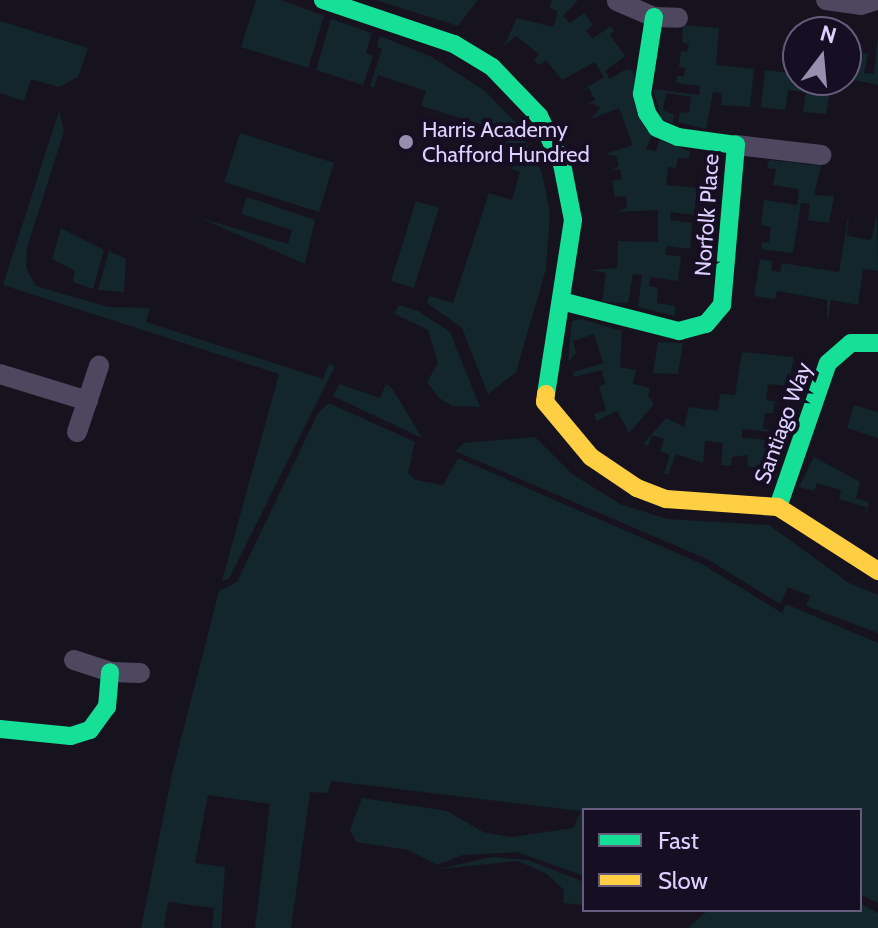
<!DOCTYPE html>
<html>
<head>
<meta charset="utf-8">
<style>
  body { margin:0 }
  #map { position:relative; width:878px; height:928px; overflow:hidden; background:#17131e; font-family:Cabin,sans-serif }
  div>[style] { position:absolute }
  .green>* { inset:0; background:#12262b }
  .street>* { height:20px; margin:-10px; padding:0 10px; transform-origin:10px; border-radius:10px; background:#4d485f }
  .fast>* { height:18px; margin:-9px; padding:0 9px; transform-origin:9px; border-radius:9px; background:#16e098 }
  .slow>* { height:18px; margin:-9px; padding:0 9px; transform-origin:9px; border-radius:9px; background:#ffcf43 }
  .dots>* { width:22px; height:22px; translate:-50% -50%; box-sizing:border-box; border:4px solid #160e23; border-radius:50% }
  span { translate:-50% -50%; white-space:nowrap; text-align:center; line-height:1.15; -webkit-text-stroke:8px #160e23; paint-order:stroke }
  .poi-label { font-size:22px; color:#ded0ff }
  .left { translate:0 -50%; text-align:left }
  .street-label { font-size:22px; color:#ded0ff }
  .legend { position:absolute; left:582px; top:808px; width:280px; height:104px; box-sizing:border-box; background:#160e23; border:2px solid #665c7b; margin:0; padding:10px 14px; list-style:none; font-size:24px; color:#ded0ff }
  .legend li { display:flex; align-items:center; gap:16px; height:40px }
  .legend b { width:40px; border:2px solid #665c7b }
  .north { position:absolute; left:782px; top:16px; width:80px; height:80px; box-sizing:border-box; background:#160e23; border:2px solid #665c7b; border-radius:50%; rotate:16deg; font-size:22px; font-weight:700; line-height:32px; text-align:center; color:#ded0ff }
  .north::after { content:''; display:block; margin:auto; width:28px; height:36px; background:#988eb0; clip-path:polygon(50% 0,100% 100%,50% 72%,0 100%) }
</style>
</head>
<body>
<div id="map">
  <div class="green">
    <div style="clip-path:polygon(256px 0,281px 0,324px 16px,308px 68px,241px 47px)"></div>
    <div style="clip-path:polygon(376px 0,478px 0,458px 26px)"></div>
    <div style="clip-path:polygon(552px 0,578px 0,563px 16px,570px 23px,584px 13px,593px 25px,586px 30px,592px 39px,611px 26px,614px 31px,610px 35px,625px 56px,605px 71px,610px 79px,626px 69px,633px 71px,652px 135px,646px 149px,656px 151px,659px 140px,690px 151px,689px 159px,678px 158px,676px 168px,668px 167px,666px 185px,697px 188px,694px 215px,671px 212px,670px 220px,692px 223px,690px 249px,666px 246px,665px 255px,681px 256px,678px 281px,650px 277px,649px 286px,658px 288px,657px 303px,675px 306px,675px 316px,638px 307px,642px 275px,633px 274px,628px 303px,602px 302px,606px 273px,589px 270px,617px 268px,618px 241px,658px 242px,658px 210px,616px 212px,627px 208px,626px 196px,615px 197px,612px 181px,622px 179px,620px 169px,610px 171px,619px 166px,616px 156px,605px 154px,633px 145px,619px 108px,591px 119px,600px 108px,593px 103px,584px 106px,595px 100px,589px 88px,578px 93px,604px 77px,595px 62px,562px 80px,546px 60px,539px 65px,534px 61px,539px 54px,516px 36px,504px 46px,517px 18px,553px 27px,558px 11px,549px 8px)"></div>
    <div style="clip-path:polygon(331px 19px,372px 33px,366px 53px,373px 56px,363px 85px,316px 70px)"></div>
    <div style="clip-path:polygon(0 21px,88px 48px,78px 77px,59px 87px,31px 79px,24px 101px,0 93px)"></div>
    <div style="clip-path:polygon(683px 25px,719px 28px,716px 65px,754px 69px,750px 107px,721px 105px,722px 93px,713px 92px,706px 129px,678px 122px,680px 112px,689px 113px,691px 97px,666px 93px,663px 110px,674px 115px,673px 124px,661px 118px,653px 89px,699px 95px,700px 86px,676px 83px,677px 76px,684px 76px,685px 68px,679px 67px,681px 51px,687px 52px,689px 44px,682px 42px)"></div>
    <div style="clip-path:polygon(878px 35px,878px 85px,846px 78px,848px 50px,868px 54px,864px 73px,874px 74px)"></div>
    <div style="clip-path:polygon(380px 36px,432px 57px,485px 91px,515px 122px,542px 173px,550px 214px,546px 269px,516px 372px,488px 394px,462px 328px,427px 303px,429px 296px,453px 303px,489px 193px,512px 200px,520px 172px,512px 169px,514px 159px,502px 155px,509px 133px,421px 106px,426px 91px,378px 75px,374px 88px,370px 86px,382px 49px,377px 47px)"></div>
    <div style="clip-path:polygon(765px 70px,798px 74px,798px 80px,832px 80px,826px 114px,803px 112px,806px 92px,788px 90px,785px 110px,761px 107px)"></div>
    <div style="clip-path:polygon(59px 111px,64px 131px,27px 248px,26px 268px,36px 286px,108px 307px,150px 308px,146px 322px,323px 379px,329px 364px,335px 366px,229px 579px,222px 581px,279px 374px,3px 285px)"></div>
    <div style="clip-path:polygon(240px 133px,334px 163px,319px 212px,224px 182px)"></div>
    <div style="clip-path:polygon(769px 160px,821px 166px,814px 195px,834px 196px,829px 223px,808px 220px,810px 204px,801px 203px,793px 253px,761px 249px,762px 242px,769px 243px,771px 227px,761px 225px,764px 200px,797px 205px,799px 189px,773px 185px,776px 169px,767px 168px)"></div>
    <div style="clip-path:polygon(247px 197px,315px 220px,305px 264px,200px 218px,288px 244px,292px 230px,241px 214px)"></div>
    <div style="clip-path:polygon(416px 201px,439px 208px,414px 288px,391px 281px)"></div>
    <div style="clip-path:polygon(849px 211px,847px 236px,871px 240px,877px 215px,878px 271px,863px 269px,858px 305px,831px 300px,827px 323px,827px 300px,777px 291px,775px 299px,754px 296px,760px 259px,772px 261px,771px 270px,780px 272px,782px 263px,839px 272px)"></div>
    <div style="clip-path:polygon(61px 228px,104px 250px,93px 289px,73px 282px,75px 271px,52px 259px)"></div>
    <div style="clip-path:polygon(109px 251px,126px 259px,124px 292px,98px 290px)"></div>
    <div style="clip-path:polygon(398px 305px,418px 311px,450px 332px,480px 407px,453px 406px,439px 398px,427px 382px,438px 363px,428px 330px,395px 314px)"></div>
    <div style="clip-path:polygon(581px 319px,622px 331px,620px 367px,636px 370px,633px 384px,650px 388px,648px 396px,654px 404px,629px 433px,617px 411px,597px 421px,594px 414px,606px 410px,599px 386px,605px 384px,602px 370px,574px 377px,573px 372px,603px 363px,594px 334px,573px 341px,576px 353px,568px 362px,572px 321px)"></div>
    <div style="clip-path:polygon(658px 342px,683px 343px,678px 374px,653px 373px)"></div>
    <div style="clip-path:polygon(742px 352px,794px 357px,788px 386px,768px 384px,766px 400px,783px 403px,774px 403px,773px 413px,765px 413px,763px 428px,772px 432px,742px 429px,742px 438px,785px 441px,776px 478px,772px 479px,771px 461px,765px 460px,764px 468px,748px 467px,747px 455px,732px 457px,731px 466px,721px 465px,723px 443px,705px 441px,703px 463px,676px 454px,668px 475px,664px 473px,670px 455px,660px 451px,664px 439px,652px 435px,648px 446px,643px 444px,666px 418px,684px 427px,689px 407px,718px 411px,720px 394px,735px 395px)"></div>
    <div style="clip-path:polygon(339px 384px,380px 398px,386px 384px,392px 388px,422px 438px,333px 396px)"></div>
    <div style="clip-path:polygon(329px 403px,415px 442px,408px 473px,416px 480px,443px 485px,458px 458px,702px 564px,782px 613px,786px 604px,878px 643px,878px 903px,860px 894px,860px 810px,584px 810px,584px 876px,517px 852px,463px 855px,437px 865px,408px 850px,356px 842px,350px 830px,362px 798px,447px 811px,483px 832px,512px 837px,573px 828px,581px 811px,332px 781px,327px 793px,310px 792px,291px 928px,255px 928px,270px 804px,208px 795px,195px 863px,225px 867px,221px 928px,212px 928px,214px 908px,168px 902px,164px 927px,169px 928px,141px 928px,172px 774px,219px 591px,237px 582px,318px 413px)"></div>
    <div style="clip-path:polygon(854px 405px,878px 412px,878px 438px,847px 428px)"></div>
    <div style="clip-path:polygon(535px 437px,572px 474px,620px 504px,667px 519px,769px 525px,849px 583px,878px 595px,878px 633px,806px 606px,810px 596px,788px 587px,780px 604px,707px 559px,455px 451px,464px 443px)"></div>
    <div style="clip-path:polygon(814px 457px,860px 482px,856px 498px,869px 502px,865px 518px,866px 507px,839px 499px,841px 490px,817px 483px,814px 491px,799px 487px)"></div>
    <div style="clip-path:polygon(491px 857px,528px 860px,584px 882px,583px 905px,563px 903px,564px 890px,547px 874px,518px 861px,439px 869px)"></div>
    <div style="clip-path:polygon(860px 903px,878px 913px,878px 928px,688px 928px,708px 910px,860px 910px)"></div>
  </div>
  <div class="street">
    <div style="left:826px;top:0;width:35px;rotate:8deg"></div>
    <div style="left:861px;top:5px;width:16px;rotate:-18deg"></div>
    <div style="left:617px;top:1px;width:40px;rotate:23.4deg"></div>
    <div style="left:654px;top:17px;width:24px;rotate:2deg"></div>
    <div style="left:736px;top:145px;width:86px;rotate:6.7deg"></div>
    <div style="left:0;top:374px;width:92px;rotate:17.1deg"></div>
    <div style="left:77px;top:432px;width:70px;rotate:-71.6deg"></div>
    <div style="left:74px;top:660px;width:38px;rotate:18deg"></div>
    <div style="left:110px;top:672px;width:30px;rotate:2deg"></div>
  </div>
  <div class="fast">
    <div style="left:323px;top:0;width:138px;rotate:18.6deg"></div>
    <div style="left:454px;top:44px;width:44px;rotate:31.2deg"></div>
    <div style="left:492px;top:67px;width:68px;rotate:46.2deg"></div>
    <div style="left:539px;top:116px;width:53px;rotate:64.4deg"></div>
    <div style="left:562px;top:164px;width:57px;rotate:78.9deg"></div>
    <div style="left:573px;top:220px;width:176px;rotate:98.8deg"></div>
    <div style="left:561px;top:301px;width:122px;rotate:14.3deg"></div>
    <div style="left:679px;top:331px;width:28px;rotate:-15deg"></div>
    <div style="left:706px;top:324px;width:25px;rotate:-50deg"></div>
    <div style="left:722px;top:305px;width:161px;rotate:-85deg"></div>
    <div style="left:736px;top:145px;width:59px;rotate:-172.1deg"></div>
    <div style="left:678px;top:137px;width:23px;rotate:-157deg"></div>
    <div style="left:657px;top:128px;width:18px;rotate:-124deg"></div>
    <div style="left:647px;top:113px;width:20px;rotate:-105deg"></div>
    <div style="left:642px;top:94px;width:78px;rotate:-81.1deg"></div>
    <div style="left:778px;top:507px;width:152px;rotate:-70.9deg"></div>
    <div style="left:828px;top:363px;width:30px;rotate:-41deg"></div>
    <div style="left:851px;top:343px;width:27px"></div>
    <div style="left:0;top:729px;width:71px;rotate:5.6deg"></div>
    <div style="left:71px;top:736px;width:20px;rotate:-18deg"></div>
    <div style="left:90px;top:730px;width:29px;rotate:-54deg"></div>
    <div style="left:107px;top:707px;width:35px;rotate:-85deg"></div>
  </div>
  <div class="slow">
    <div style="left:546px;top:394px;width:8px;rotate:97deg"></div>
    <div style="left:545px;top:402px;width:72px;rotate:50.1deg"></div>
    <div style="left:591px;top:457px;width:55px;rotate:34deg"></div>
    <div style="left:637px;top:488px;width:31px;rotate:21deg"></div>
    <div style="left:666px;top:499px;width:112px;rotate:4.1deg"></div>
    <div style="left:778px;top:507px;width:119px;rotate:32.6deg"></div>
  </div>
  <div class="dots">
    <div style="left:406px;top:142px;background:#988eb0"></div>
  </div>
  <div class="poi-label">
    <span class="left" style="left:422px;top:142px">Harris Academy<br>Chafford Hundred</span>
  </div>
  <div class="street-label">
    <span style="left:707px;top:215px;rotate:-86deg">Norfolk Place</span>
    <span style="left:783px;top:423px;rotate:-70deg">Santiago Way</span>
  </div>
  <ul class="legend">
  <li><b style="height:10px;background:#16e098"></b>Fast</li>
  <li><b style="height:10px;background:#ffcf43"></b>Slow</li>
  </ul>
  <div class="north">N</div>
</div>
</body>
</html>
